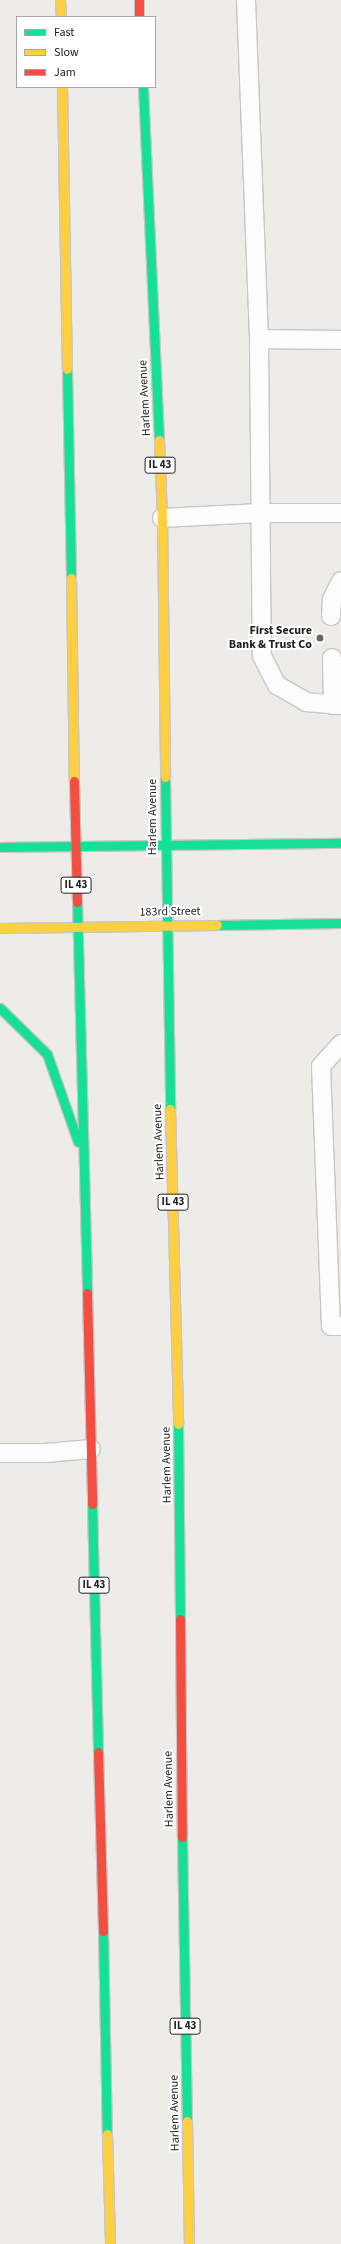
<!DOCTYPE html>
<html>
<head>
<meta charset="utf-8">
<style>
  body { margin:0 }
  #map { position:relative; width:341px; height:2244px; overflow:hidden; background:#eeece8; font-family:"Source Sans 3",sans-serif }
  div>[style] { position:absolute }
  .roads { filter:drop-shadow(1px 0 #c7c6c4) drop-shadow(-1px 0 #c7c6c4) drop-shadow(0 1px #c7c6c4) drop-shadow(0 -1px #c7c6c4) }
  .lane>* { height:18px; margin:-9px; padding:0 9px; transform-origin:9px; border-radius:9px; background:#fcfcfc }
  .fast>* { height:9px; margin:-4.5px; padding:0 4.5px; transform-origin:4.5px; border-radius:4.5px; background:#16e098 }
  .slow>* { height:9px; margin:-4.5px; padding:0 4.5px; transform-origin:4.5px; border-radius:4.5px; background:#ffcf43 }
  .jam>* { height:9px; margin:-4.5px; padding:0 4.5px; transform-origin:4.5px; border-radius:4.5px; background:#f24e42 }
  .dots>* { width:11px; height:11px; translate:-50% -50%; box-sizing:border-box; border:2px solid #fff; border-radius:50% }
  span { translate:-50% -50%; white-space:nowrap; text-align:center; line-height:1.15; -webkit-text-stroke:4px #fff; paint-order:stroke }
  .shield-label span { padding:1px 3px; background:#fff; border:1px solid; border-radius:3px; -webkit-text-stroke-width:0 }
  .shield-label { font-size:11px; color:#202020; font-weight:700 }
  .street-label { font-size:12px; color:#202020 }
  .poi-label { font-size:12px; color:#202020; font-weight:700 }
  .right { translate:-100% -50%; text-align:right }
  .legend { position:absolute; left:16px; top:16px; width:140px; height:72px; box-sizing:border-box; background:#fff; border:1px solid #a6a6a6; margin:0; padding:5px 7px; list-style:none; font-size:12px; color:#202020 }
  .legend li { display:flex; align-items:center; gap:8px; height:20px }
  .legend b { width:20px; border:1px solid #a6a6a6 }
</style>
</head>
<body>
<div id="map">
  <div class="roads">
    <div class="lane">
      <div style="left:246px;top:0;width:339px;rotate:87.8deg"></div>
      <div style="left:259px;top:339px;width:82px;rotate:0.7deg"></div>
      <div style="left:259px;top:339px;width:317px;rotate:89.5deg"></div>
      <div style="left:262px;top:656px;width:33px;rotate:63deg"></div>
      <div style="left:277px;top:685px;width:34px;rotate:30deg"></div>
      <div style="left:306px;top:702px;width:35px;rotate:5deg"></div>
      <div style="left:162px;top:518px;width:98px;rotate:-2.9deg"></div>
      <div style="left:260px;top:513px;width:81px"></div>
      <div style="left:331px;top:616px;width:17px;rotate:-87deg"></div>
      <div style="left:332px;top:599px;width:20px;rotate:-63deg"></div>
      <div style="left:332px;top:658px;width:47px;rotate:88.8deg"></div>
      <div style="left:341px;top:1044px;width:30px;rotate:132deg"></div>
      <div style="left:321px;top:1066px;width:260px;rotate:87.8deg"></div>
      <div style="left:331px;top:1326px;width:10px"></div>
      <div style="left:0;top:1453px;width:46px"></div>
      <div style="left:46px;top:1453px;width:45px;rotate:-5.1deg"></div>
    </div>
    <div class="fast">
      <div style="left:143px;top:87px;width:353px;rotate:87.4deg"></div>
      <div style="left:67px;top:369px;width:209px;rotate:88.9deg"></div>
      <div style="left:165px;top:777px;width:332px;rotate:89.1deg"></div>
      <div style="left:0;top:847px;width:341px;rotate:-0.7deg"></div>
      <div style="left:77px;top:902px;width:391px;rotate:88.5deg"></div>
      <div style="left:217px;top:925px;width:124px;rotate:-0.9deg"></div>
      <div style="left:0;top:1008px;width:66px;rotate:44.4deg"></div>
      <div style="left:47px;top:1054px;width:93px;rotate:70.6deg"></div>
      <div style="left:178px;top:1424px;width:195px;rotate:89.4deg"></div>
      <div style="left:92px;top:1504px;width:248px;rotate:88.6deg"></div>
      <div style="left:182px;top:1837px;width:284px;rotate:89deg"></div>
      <div style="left:103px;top:1931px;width:203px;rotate:88.9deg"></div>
    </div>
    <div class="slow">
      <div style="left:60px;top:0;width:17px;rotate:87deg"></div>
      <div style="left:62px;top:87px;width:282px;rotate:89deg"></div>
      <div style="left:159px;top:440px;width:78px;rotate:87.8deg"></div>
      <div style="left:162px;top:518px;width:259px;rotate:89.3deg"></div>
      <div style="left:71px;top:578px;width:203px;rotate:89.2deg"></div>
      <div style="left:0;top:928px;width:217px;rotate:-0.8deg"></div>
      <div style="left:170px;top:1109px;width:315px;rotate:88.5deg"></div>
      <div style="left:187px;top:2121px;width:123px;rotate:89.1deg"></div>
      <div style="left:107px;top:2134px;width:110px;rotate:88.4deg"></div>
    </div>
    <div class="jam">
      <div style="left:139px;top:0;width:17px;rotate:90deg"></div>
      <div style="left:74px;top:781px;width:121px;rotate:88.6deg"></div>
      <div style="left:87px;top:1293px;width:211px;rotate:88.6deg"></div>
      <div style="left:180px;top:1619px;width:218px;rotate:89.5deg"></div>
      <div style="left:98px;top:1752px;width:179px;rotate:88.4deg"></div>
    </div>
  </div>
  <div class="dots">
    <div style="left:320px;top:638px;background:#686766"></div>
  </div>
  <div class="shield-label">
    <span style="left:160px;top:465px">IL 43</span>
    <span style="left:76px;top:885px">IL 43</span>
    <span style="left:173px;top:1202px">IL 43</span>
    <span style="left:94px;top:1585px">IL 43</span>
    <span style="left:185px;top:2026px">IL 43</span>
  </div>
  <div class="street-label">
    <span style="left:145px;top:398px;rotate:-93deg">Harlem Avenue</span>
    <span style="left:153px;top:817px;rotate:-90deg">Harlem Avenue</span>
    <span style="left:170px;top:912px;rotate:-1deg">183rd Street</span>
    <span style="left:159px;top:1142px;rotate:-92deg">Harlem Avenue</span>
    <span style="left:167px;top:1465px;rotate:-91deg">Harlem Avenue</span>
    <span style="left:169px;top:1789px;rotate:-91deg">Harlem Avenue</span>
    <span style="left:175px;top:2113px;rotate:-91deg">Harlem Avenue</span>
  </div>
  <div class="poi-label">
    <span class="right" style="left:312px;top:638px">First Secure<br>Bank &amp; Trust Co</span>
  </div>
  <ul class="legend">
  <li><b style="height:5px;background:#16e098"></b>Fast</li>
  <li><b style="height:5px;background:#ffcf43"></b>Slow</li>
  <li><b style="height:5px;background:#f24e42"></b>Jam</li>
  </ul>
</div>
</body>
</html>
